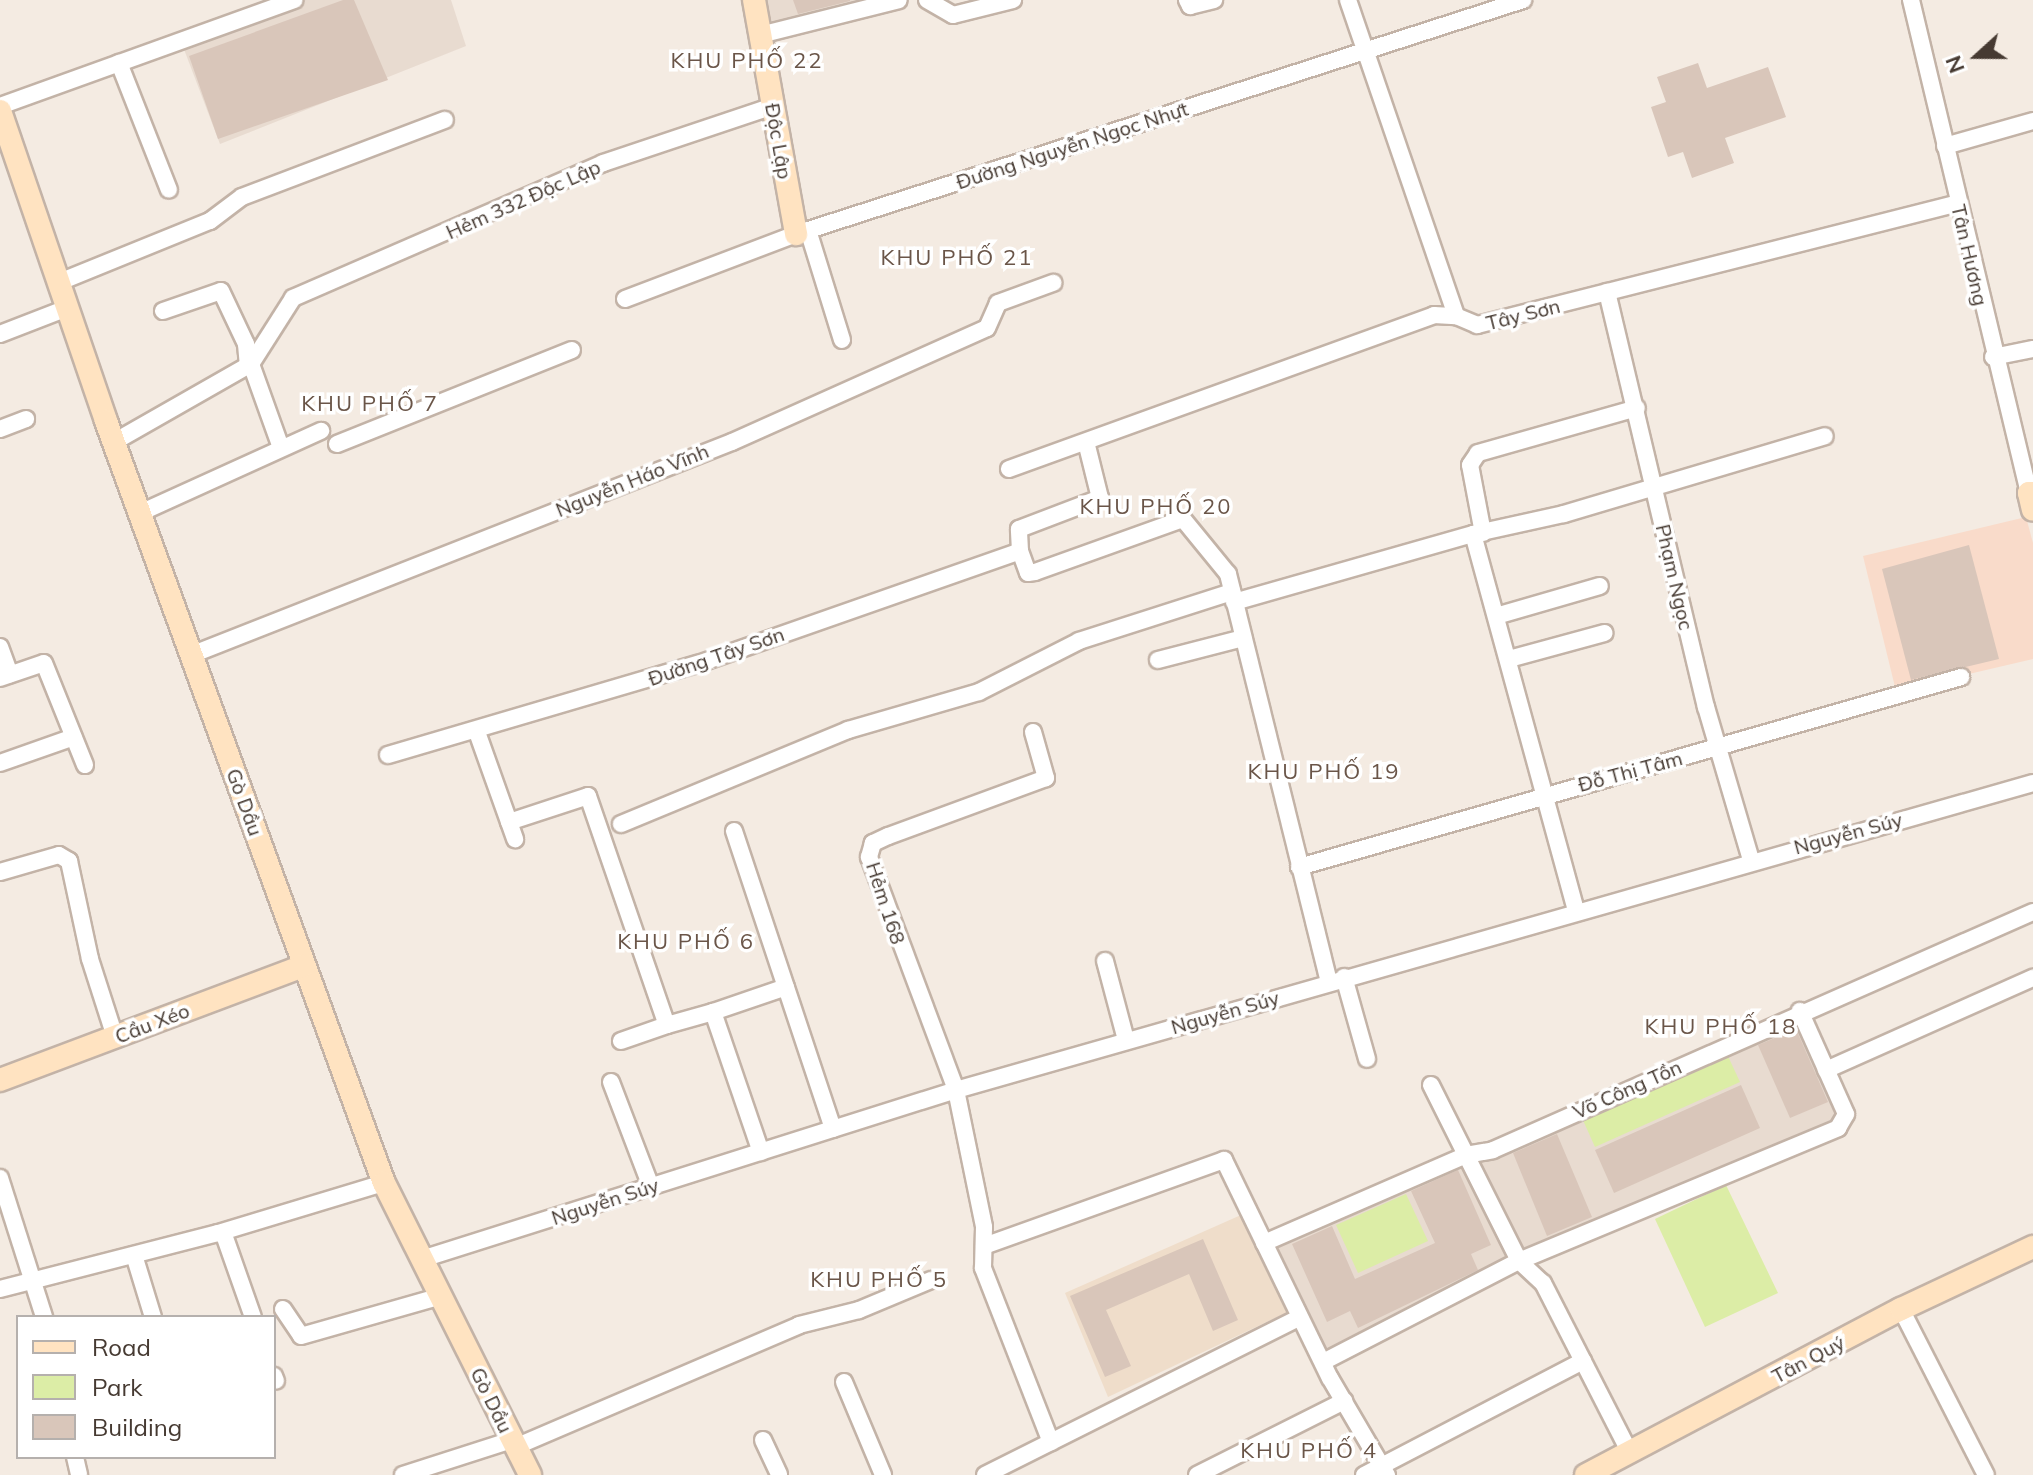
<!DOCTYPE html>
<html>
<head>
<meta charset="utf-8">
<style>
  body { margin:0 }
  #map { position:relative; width:2033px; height:1475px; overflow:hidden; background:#f4ebe2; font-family:Mulish,sans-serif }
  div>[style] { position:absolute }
  .residential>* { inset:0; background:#e8dbd0 }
  .commercial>* { inset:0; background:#f9dbca }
  .education>* { inset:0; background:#efddca }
  .green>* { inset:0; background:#dceda6 }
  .building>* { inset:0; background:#d9c6ba }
  .roads { filter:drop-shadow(2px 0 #c3b3a7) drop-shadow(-2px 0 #c3b3a7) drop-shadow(0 2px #c3b3a7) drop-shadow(0 -2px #c3b3a7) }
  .street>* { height:16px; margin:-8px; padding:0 8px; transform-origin:8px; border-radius:8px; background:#fff }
  .secondary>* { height:22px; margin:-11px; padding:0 11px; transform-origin:11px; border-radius:11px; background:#ffe3c1 }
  span { translate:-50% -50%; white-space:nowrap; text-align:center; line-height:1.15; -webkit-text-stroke:7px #fff; paint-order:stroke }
  .street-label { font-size:20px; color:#463a32 }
  .neighbourhood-label { font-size:22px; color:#6a5548; letter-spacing:2px }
  .legend { position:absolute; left:16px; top:1315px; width:260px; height:144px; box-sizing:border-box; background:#fff; border:2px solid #b5b0ad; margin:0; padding:10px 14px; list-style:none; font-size:24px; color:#463a32 }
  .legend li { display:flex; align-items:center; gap:16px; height:40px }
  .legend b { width:40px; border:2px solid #b5b0ad }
  .north { position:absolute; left:1937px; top:16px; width:80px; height:80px; -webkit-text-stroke:6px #fff; paint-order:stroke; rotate:249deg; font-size:22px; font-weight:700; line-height:32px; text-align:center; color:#463a32 }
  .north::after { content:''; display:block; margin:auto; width:28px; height:36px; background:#463a32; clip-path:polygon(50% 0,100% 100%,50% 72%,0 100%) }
</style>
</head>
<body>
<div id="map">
  <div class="residential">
    <div style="clip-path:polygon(304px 0,451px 0,466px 46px,220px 144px,182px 44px)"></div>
    <div style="clip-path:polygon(761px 0,889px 0,767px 30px)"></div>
    <div style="clip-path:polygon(1795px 1019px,1837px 1111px,1833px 1125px,1327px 1354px,1273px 1245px)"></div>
  </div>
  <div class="commercial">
    <div style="clip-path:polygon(2026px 517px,2033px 543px,2033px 659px,1896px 691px,1863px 556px)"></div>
  </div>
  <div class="education">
    <div style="clip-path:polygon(1241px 1215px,1288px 1312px,1108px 1397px,1065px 1293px)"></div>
  </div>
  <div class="green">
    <div style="clip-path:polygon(1727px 1054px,1740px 1082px,1595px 1147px,1582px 1118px)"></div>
    <div style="clip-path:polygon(1726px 1185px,1778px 1293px,1705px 1327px,1655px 1219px)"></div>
    <div style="clip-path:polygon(1406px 1194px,1428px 1241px,1358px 1273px,1336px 1225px)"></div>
  </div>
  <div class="building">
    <div style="clip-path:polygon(343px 0,354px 0,388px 80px,218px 139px,189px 56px)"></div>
    <div style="clip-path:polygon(793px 0,850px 0,850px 1px,798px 14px)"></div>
    <div style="clip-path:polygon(1698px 63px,1707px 88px,1768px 67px,1786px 117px,1725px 138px,1734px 163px,1692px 178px,1683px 152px,1668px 157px,1651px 107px,1666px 102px,1657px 77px)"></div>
    <div style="clip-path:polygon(1969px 545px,1999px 659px,1911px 680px,1882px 569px)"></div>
    <div style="clip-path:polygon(1796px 1029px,1828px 1102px,1790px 1118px,1758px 1045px)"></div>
    <div style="clip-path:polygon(1741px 1085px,1760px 1128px,1614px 1193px,1595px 1150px)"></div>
    <div style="clip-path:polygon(1557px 1134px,1592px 1217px,1547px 1236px,1513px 1153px)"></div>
    <div style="clip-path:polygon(1458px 1170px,1491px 1245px,1471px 1254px,1478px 1270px,1358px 1328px,1350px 1311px,1327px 1322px,1292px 1244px,1332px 1226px,1355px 1279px,1435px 1243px,1411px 1191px)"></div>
    <div style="clip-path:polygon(1203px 1239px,1238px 1320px,1213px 1331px,1189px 1274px,1106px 1310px,1131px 1366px,1105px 1377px,1070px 1296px)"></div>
  </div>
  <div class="roads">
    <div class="street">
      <div style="left:927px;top:0;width:30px;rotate:30deg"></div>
      <div style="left:953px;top:15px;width:62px;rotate:-14deg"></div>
      <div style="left:1187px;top:0;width:7px;rotate:63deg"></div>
      <div style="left:1190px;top:6px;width:25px;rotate:-14deg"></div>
      <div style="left:1348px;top:0;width:334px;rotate:71.1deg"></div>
      <div style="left:1911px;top:0;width:507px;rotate:76.54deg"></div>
      <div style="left:760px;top:35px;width:143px;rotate:-14.1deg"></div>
      <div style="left:119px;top:63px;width:136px;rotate:68.5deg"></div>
      <div style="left:0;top:106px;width:313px;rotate:-19.8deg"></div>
      <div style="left:1945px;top:146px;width:91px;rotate:-15.9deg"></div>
      <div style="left:808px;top:230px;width:115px;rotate:72.8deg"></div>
      <div style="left:57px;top:283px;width:165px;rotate:-22.1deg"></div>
      <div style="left:210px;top:221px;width:40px;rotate:-37deg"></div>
      <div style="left:242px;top:197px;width:217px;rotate:-20.8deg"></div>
      <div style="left:1607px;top:292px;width:427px;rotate:76.6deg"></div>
      <div style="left:1706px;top:707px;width:159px;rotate:73.6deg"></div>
      <div style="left:625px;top:299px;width:183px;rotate:-20.8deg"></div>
      <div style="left:796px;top:234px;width:764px;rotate:-17.84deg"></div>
      <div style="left:163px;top:311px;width:61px;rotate:-19deg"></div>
      <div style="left:221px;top:291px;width:59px;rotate:64.7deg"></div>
      <div style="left:246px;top:344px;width:22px;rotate:85deg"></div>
      <div style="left:0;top:334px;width:72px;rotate:-21.2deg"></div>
      <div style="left:1993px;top:357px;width:41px;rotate:-11.3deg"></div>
      <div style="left:251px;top:364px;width:89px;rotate:70.3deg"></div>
      <div style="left:0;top:429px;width:28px;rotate:-21deg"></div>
      <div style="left:114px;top:442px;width:158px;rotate:-29.7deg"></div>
      <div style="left:251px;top:364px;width:78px;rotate:-57.5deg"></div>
      <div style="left:293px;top:298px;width:338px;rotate:-23.5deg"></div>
      <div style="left:603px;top:163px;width:179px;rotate:-18.5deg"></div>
      <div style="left:337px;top:444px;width:253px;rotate:-21.8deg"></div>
      <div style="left:1009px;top:469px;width:452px;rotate:-19.9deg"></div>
      <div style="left:1434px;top:315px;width:22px;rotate:3deg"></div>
      <div style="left:1456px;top:316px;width:23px;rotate:23deg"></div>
      <div style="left:1477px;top:325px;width:496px;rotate:-14.2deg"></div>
      <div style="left:140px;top:513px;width:199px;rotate:-24.4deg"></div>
      <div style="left:1483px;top:533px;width:69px;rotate:-100.8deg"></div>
      <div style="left:1470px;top:465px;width:14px;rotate:-56deg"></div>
      <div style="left:1478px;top:453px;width:165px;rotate:-15.8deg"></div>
      <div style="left:1473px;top:534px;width:391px;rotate:74.7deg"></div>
      <div style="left:1020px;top:551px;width:23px;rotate:70deg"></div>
      <div style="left:1028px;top:573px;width:7px;rotate:-8deg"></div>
      <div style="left:1035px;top:572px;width:157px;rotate:-19.7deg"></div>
      <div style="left:1183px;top:519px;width:71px;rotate:50.7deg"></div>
      <div style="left:1228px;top:574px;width:420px;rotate:76.1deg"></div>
      <div style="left:1234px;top:602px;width:248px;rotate:-15.9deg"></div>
      <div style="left:1473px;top:534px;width:93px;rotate:-12.4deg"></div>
      <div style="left:1564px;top:514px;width:272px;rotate:-16.6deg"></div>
      <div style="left:1496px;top:616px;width:108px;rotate:-16.1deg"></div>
      <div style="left:0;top:647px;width:29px;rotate:70deg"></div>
      <div style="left:191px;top:655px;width:581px;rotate:-21.49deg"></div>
      <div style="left:732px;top:442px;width:279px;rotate:-24.1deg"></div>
      <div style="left:987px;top:328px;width:27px;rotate:-66deg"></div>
      <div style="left:998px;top:303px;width:59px;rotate:-20deg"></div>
      <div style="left:1509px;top:659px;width:99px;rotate:-15.2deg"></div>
      <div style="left:1158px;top:660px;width:88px;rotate:-14.5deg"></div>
      <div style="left:0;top:678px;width:46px;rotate:-18.8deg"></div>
      <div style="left:44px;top:663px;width:110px;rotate:68.1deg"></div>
      <div style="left:477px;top:732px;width:114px;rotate:70.4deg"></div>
      <div style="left:1033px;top:732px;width:48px;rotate:74.2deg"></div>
      <div style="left:1046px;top:778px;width:168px;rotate:159.8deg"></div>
      <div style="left:888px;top:836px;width:17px;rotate:155deg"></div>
      <div style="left:873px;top:843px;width:15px;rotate:106deg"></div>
      <div style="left:869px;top:857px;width:249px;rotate:69.5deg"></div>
      <div style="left:956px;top:1090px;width:140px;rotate:78.4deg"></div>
      <div style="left:984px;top:1227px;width:41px;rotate:91.4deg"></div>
      <div style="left:983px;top:1268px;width:187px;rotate:68.7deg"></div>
      <div style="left:388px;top:755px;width:323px;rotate:-16.4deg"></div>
      <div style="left:698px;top:664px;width:341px;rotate:-19.3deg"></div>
      <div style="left:1020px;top:551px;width:22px;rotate:-93deg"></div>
      <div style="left:1019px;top:529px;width:87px;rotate:-20.9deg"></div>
      <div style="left:1100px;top:498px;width:58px;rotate:-104deg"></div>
      <div style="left:0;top:763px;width:78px;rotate:-19.4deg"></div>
      <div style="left:509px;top:822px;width:83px;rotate:-18.2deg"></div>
      <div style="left:588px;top:796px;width:242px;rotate:71deg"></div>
      <div style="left:667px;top:1025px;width:48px;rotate:-15.8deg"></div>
      <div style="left:713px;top:1012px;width:148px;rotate:71.1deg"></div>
      <div style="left:621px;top:824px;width:246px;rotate:-22.5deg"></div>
      <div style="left:848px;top:730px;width:136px;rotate:-16.2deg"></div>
      <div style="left:979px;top:692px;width:112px;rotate:-27deg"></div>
      <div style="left:1079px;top:641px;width:161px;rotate:-17.8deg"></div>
      <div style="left:734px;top:831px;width:314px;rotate:71.6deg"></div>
      <div style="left:1299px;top:867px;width:689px;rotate:-16.01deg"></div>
      <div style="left:0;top:872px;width:61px;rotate:-16.1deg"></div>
      <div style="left:59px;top:855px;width:12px;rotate:31deg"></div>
      <div style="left:69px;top:861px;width:100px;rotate:77.9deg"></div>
      <div style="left:90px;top:959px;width:82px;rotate:72.2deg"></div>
      <div style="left:1105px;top:961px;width:82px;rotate:75.1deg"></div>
      <div style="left:1344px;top:977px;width:85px;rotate:74.3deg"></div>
      <div style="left:713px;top:1012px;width:77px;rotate:-18.9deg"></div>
      <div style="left:621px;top:1041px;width:49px;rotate:-19.2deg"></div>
      <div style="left:1826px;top:1070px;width:227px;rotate:-24deg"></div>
      <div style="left:611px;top:1082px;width:112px;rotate:69.1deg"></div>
      <div style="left:1431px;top:1085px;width:197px;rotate:63.4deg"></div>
      <div style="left:1519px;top:1261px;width:33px;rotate:43deg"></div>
      <div style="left:1543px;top:1283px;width:191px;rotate:62.9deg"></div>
      <div style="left:0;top:1178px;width:146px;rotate:72.4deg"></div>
      <div style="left:223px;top:1232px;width:90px;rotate:70.6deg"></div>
      <div style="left:1264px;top:1243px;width:220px;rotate:-23.5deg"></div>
      <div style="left:1466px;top:1155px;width:27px;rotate:-10deg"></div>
      <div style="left:1493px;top:1150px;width:590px;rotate:-23.79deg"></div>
      <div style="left:984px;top:1246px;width:255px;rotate:-19.7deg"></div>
      <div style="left:1224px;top:1160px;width:242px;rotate:64.1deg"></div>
      <div style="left:1330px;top:1378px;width:113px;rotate:59.6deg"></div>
      <div style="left:134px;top:1255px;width:65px;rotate:73deg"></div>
      <div style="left:422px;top:1259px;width:560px;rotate:-17.56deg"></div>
      <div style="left:956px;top:1090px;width:1120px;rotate:-15.91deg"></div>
      <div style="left:0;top:1289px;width:225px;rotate:-14.4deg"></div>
      <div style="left:218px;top:1233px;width:173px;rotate:-16.8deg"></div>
      <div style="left:283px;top:1309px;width:32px;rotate:56deg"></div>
      <div style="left:301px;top:1336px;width:146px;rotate:-15.9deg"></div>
      <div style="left:1901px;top:1309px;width:186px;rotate:62.9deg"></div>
      <div style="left:1323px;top:1362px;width:220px;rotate:-27.3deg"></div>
      <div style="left:1519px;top:1261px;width:346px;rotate:-22.6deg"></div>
      <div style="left:1838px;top:1128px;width:16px;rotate:-60deg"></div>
      <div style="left:1846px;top:1114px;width:113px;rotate:-114.1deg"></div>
      <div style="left:274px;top:1376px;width:5px;rotate:68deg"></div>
      <div style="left:844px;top:1382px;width:101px;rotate:67.2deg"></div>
      <div style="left:763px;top:1440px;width:38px;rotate:65deg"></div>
      <div style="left:515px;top:1447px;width:309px;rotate:-23.2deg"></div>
      <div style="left:799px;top:1325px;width:62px;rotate:-14deg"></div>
      <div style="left:859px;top:1310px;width:78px;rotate:-22.6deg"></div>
      <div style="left:75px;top:1457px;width:18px;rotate:77deg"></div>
      <div style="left:403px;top:1475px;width:114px;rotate:-17.8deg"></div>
      <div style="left:985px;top:1475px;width:352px;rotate:-26.6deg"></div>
      <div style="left:1197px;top:1475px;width:165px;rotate:-26.7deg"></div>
      <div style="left:1364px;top:1475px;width:247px;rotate:-27.5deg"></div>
    </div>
    <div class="secondary">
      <div style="left:754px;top:0;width:238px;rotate:79.8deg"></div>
      <div style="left:0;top:111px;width:328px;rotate:71.1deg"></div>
      <div style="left:106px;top:421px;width:811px;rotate:69.96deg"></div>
      <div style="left:384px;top:1183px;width:326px;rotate:63.4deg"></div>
      <div style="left:2033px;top:493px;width:4px;rotate:180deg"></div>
      <div style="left:2029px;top:493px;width:17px;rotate:77deg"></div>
      <div style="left:0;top:1080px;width:325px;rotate:-20.6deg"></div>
      <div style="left:1586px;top:1475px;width:356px;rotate:-27.8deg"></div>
      <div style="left:1901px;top:1309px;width:146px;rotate:-25.2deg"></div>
    </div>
  </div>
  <div class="street-label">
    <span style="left:779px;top:141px;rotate:80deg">Độc Lập</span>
    <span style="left:1072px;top:145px;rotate:-18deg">Đường Nguyễn Ngọc Nhựt</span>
    <span style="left:523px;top:199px;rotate:-24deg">Hẻm 332 Độc Lập</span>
    <span style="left:1970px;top:255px;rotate:77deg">Tân Hương</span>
    <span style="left:1523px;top:314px;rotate:-14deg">Tây Sơn</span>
    <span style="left:632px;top:480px;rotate:-22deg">Nguyễn Háo Vĩnh</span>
    <span style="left:1675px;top:577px;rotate:77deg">Phạm Ngọc</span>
    <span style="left:716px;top:656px;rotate:-19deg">Đường Tây Sơn</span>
    <span style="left:1630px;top:771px;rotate:-15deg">Đỗ Thị Tâm</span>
    <span style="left:245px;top:802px;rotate:70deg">Gò Dầu</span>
    <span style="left:1848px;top:833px;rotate:-15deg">Nguyễn Súy</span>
    <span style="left:886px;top:903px;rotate:72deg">Hẻm 168</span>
    <span style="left:1225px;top:1012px;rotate:-16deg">Nguyễn Súy</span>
    <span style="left:152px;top:1023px;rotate:-21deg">Cầu Xéo</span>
    <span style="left:1627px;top:1089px;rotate:-24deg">Võ Công Tồn</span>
    <span style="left:605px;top:1201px;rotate:-18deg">Nguyễn Súy</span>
    <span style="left:1808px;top:1359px;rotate:-28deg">Tân Quý</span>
    <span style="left:492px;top:1400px;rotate:64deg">Gò Dầu</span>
  </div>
  <div class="neighbourhood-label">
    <span style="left:747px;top:61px">KHU PHỐ 22</span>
    <span style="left:957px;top:258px">KHU PHỐ 21</span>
    <span style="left:370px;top:404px">KHU PHỐ 7</span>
    <span style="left:1156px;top:507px">KHU PHỐ 20</span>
    <span style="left:1324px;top:772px">KHU PHỐ 19</span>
    <span style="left:686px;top:942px">KHU PHỐ 6</span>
    <span style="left:1721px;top:1027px">KHU PHỐ 18</span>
    <span style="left:879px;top:1280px">KHU PHỐ 5</span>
    <span style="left:1309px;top:1451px">KHU PHỐ 4</span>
  </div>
  <ul class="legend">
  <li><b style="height:10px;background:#ffe3c1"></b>Road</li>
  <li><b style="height:22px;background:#dceda6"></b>Park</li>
  <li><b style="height:22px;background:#d9c6ba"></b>Building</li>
  </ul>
  <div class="north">N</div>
</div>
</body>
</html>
